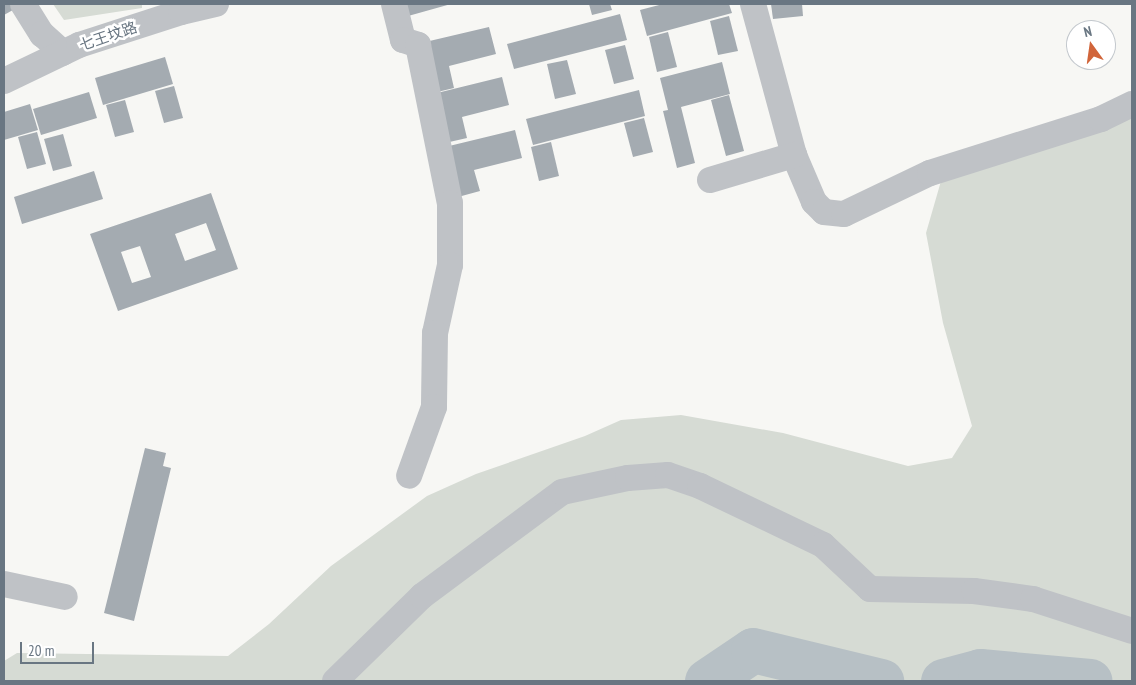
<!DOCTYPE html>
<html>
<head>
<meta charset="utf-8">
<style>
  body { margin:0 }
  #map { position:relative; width:1136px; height:685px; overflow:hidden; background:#f7f7f4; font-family:"PT Sans Narrow","Noto Sans SC",sans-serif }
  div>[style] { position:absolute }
  .green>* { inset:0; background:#d6dbd4 }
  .river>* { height:45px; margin:-22.5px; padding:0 22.5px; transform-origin:22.5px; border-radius:22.5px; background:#b7c0c5 }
  .building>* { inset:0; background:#a4abb1 }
  .minor>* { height:26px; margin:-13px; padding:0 13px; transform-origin:13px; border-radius:13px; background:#bfc2c6 }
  span { translate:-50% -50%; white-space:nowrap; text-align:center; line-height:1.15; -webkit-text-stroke:5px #fff; paint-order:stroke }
  .street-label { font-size:15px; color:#697682 }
  .frame { position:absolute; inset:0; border:5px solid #697682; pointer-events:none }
  .north { position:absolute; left:1066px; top:20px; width:50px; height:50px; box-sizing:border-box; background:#fff; border:1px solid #c3c8cd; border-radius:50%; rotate:346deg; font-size:14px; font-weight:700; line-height:20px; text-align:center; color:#697682 }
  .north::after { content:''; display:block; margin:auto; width:18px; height:22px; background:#d1653a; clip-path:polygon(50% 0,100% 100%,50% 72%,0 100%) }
  .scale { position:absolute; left:20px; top:642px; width:74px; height:22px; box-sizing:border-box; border:2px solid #697682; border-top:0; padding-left:6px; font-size:15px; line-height:18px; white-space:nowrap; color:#697682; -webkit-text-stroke:4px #fff; paint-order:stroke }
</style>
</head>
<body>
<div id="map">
  <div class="green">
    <div style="clip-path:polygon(53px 4px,142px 4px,142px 8px,64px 20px)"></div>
    <div style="clip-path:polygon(1132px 118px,1132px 681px,4px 681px,4px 661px,17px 653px,228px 656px,269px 624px,331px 566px,427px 496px,476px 474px,585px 436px,621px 420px,681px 415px,783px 433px,908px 466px,952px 458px,972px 426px,943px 323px,926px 233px,941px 181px)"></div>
  </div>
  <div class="river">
    <div style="left:707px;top:681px;width:55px;rotate:-34deg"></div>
    <div style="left:753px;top:650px;width:132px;rotate:13.6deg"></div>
    <div style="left:943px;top:681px;width:38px;rotate:-15deg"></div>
    <div style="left:980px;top:671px;width:110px;rotate:5.2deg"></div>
  </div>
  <div class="building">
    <div style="clip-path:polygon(4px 4px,19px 4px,20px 6px,4px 15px)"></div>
    <div style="clip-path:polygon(398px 4px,451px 4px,401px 18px)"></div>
    <div style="clip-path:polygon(589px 4px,610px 4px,612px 10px,592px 15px)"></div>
    <div style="clip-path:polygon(663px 4px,729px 4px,732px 13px,647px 36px,640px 10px)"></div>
    <div style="clip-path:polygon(771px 4px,802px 4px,803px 16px,773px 19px)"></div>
    <div style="clip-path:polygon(620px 14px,627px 40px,514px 69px,507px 44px)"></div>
    <div style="clip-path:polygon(729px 16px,738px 51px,718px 55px,710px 21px)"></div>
    <div style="clip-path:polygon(489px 27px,496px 54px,449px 66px,454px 88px,433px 93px,421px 43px)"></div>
    <div style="clip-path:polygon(668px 32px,677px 67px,657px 72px,649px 37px)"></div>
    <div style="clip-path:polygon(625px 45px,634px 79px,614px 84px,605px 50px)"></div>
    <div style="clip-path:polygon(165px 57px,173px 84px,103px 105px,95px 78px)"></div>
    <div style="clip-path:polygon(567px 60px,576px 94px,555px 99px,547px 64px)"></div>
    <div style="clip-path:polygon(722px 62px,730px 94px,681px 107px,695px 163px,677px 168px,663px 111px,668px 110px,660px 78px)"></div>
    <div style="clip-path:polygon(502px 77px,509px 105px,462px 117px,467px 138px,445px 143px,433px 94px)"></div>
    <div style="clip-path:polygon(174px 86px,183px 118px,164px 123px,155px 91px)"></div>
    <div style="clip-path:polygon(639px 90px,645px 116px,533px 145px,526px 119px)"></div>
    <div style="clip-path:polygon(89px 92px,97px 118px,41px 135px,33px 109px)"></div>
    <div style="clip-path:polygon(729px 95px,744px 151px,726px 156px,711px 100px)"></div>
    <div style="clip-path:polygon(125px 100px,134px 132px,115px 137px,106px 105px)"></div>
    <div style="clip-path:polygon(30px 104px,38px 130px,4px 140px,4px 112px)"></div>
    <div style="clip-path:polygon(644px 118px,653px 152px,633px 157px,624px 123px)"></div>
    <div style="clip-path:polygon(515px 130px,522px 158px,474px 170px,480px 191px,458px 197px,445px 147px)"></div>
    <div style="clip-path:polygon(37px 132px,46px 164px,27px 169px,18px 137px)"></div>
    <div style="clip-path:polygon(63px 134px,72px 166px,53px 171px,44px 139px)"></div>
    <div style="clip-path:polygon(551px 142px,559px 176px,539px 181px,531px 147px)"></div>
    <div style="clip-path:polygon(94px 171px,103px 199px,22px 224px,14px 197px)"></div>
    <div style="clip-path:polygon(evenodd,211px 193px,238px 269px,118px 311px,90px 234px,211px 193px,206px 223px,216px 250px,185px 261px,175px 234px,206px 223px,211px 193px,140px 246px,151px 277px,132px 283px,121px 252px,140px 246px)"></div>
    <div style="clip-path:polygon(145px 448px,166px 453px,163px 466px,171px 468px,134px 621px,104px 613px)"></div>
  </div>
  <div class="minor">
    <div style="left:23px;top:4px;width:36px;rotate:58deg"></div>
    <div style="left:42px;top:34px;width:28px;rotate:42deg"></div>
    <div style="left:394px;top:4px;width:37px;rotate:76deg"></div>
    <div style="left:403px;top:40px;width:16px;rotate:18deg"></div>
    <div style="left:418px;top:45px;width:161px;rotate:78.6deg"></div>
    <div style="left:450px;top:203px;width:62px;rotate:90deg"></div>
    <div style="left:450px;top:265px;width:70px;rotate:102.4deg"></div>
    <div style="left:435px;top:333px;width:74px;rotate:90.8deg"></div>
    <div style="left:434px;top:407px;width:73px;rotate:109.9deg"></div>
    <div style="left:753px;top:4px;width:156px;rotate:74.8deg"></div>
    <div style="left:794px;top:155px;width:51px;rotate:66.9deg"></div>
    <div style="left:814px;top:202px;width:14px;rotate:45deg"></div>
    <div style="left:824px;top:212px;width:20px;rotate:6deg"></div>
    <div style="left:844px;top:214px;width:95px;rotate:-25.5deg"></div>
    <div style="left:930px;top:173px;width:179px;rotate:-17.5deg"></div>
    <div style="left:1101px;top:119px;width:34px;rotate:-26deg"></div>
    <div style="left:4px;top:81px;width:83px;rotate:-25.6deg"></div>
    <div style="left:79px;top:45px;width:107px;rotate:-17.9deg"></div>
    <div style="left:181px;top:12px;width:36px;rotate:-13deg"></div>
    <div style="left:710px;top:180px;width:88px;rotate:-16.6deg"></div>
    <div style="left:4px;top:584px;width:62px;rotate:12deg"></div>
    <div style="left:335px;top:681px;width:122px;rotate:-44.3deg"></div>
    <div style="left:422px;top:596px;width:174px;rotate:-36.6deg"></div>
    <div style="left:562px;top:492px;width:67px;rotate:-12deg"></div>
    <div style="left:628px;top:478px;width:40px;rotate:-4.3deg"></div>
    <div style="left:668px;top:475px;width:34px;rotate:19deg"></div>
    <div style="left:700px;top:486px;width:136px;rotate:25.6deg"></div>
    <div style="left:823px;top:545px;width:64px;rotate:43.1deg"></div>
    <div style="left:870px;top:589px;width:104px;rotate:1.1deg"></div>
    <div style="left:974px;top:591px;width:60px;rotate:7.7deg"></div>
    <div style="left:1033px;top:599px;width:104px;rotate:17.9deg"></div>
  </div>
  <div class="street-label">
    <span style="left:108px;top:36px;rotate:-19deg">七王坟路</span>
  </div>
  <div class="frame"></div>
  <div class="north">N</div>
  <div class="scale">20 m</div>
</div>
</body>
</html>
